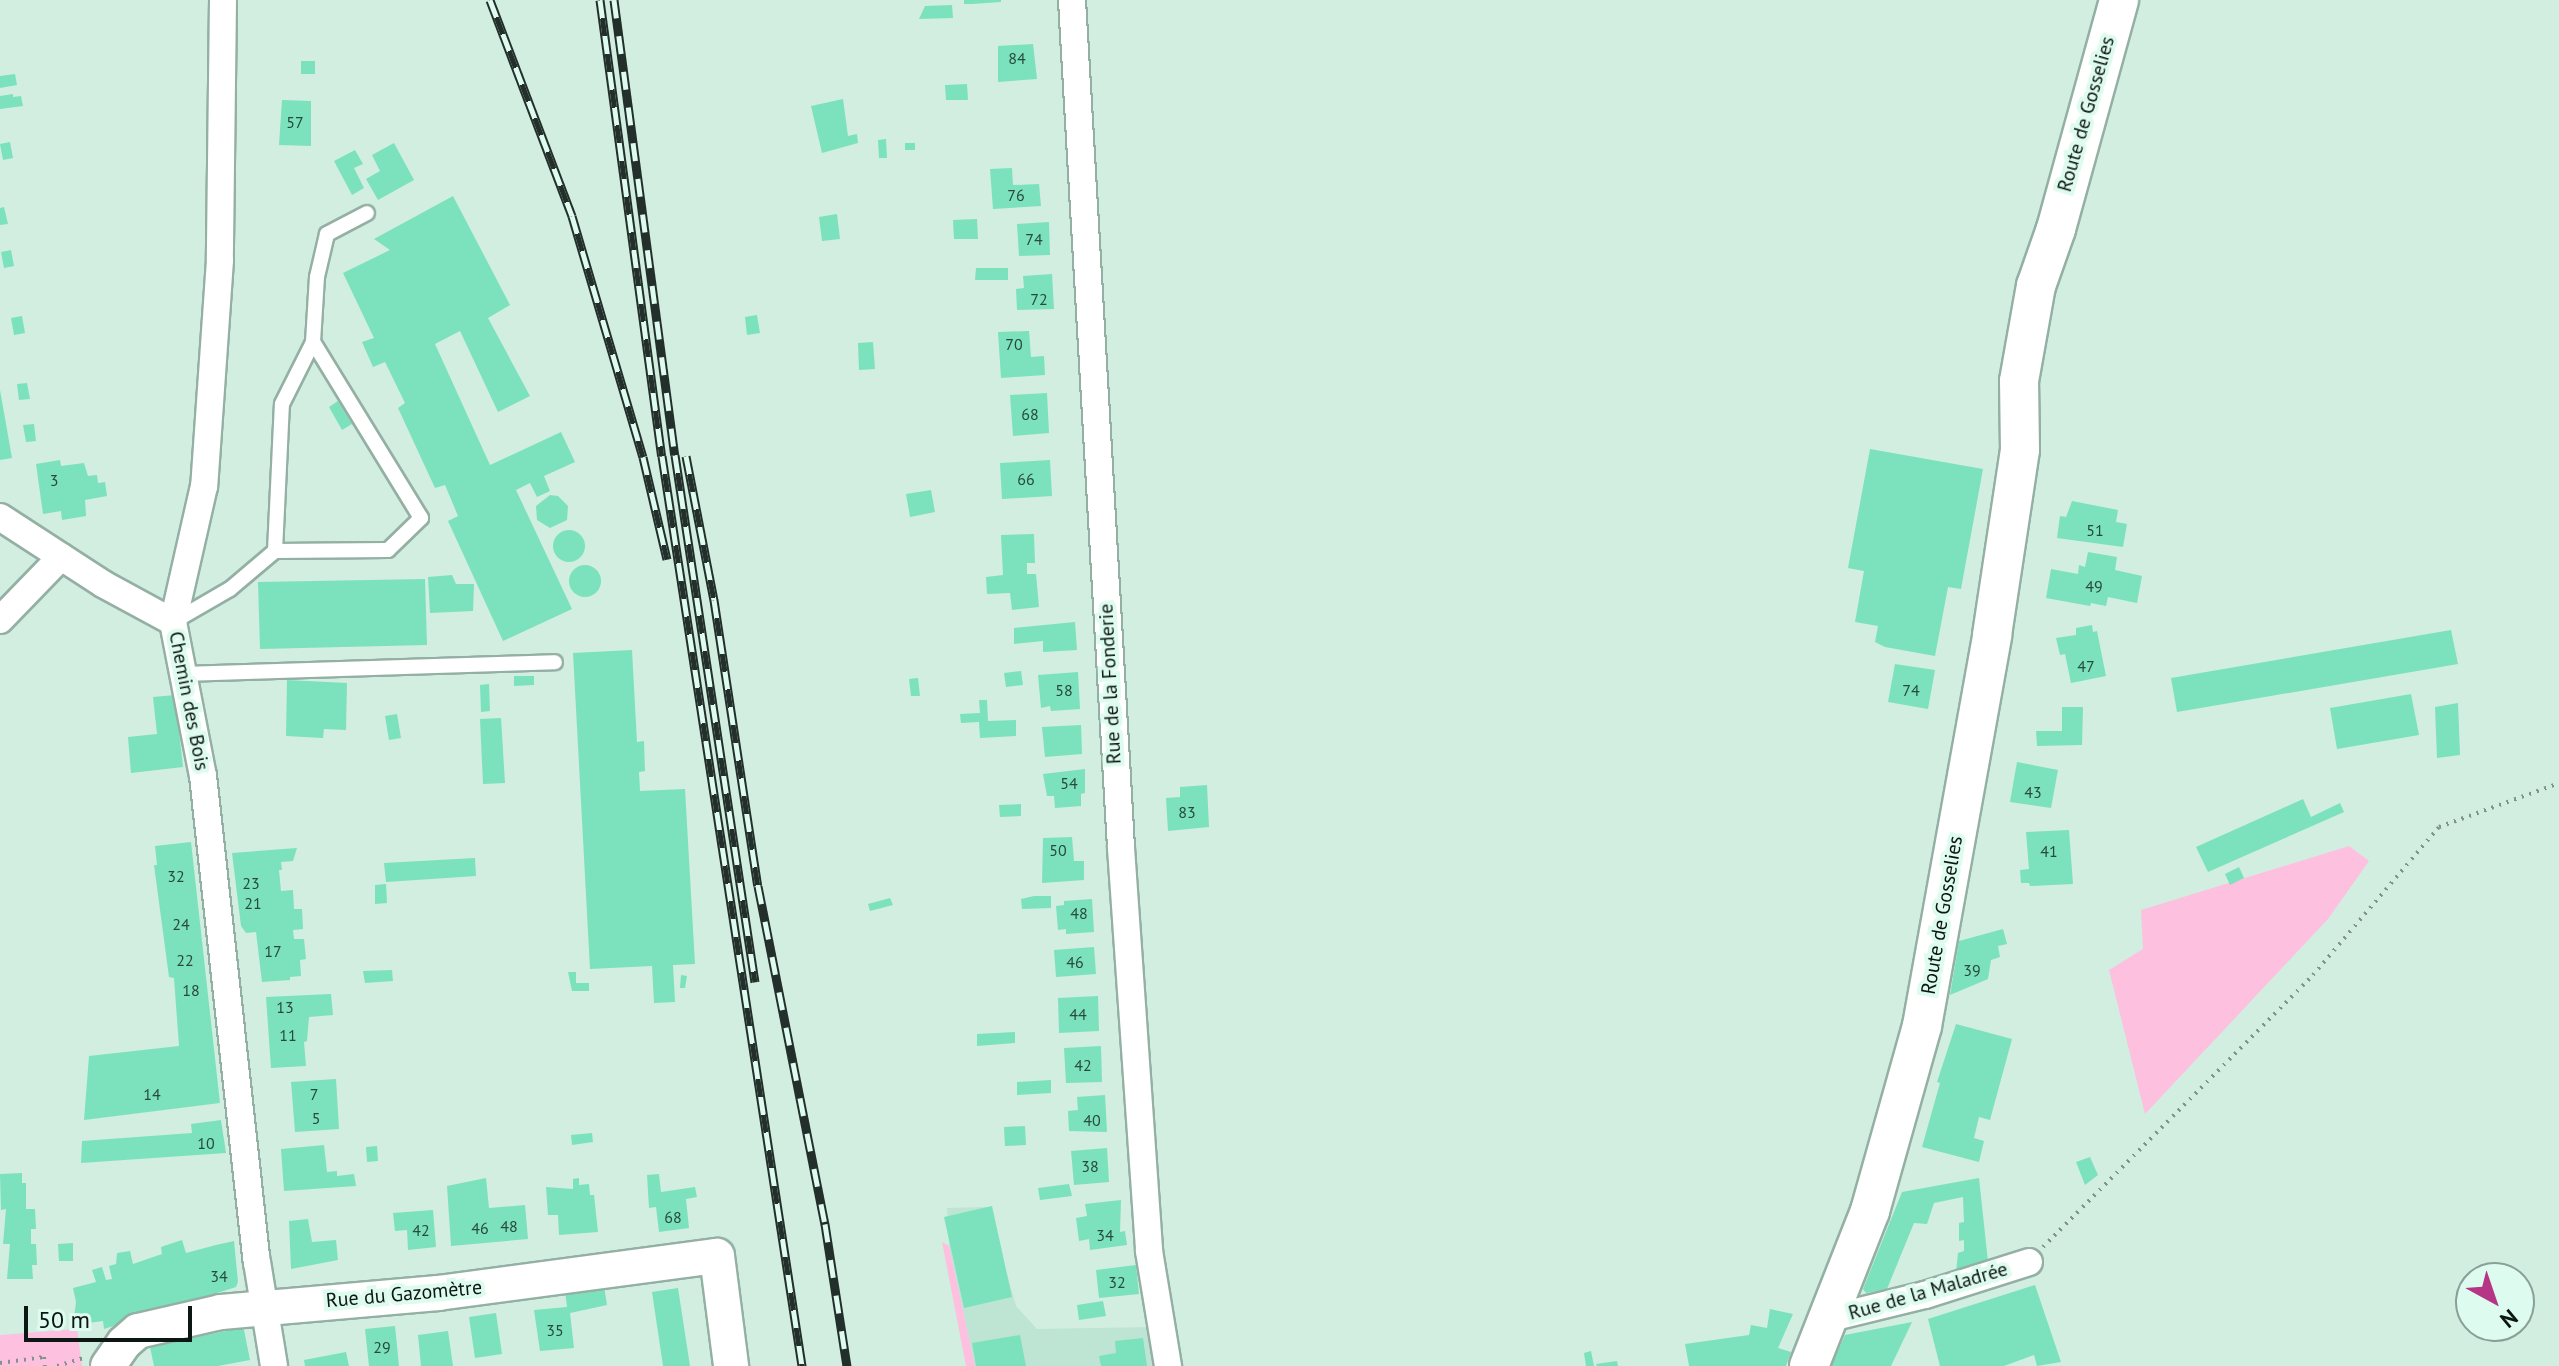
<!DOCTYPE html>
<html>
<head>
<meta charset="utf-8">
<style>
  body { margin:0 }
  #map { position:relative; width:2559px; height:1366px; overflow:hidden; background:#d1eee1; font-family:"PT Sans",sans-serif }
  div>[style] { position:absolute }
  .built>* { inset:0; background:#bee4d4 }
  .green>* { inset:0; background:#fdc0df }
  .building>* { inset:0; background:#7be2bd }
  .round { border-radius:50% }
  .path>* { height:4px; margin-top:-2px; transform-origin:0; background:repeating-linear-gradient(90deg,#7f948b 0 2px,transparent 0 8px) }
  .roads { filter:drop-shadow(2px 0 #94b0a4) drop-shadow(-2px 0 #94b0a4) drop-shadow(0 2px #94b0a4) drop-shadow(0 -2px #94b0a4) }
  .service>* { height:14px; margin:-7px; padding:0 7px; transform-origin:7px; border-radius:7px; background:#fff }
  .minor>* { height:26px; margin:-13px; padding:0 13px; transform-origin:13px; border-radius:13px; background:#fff }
  .tertiary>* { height:34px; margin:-17px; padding:0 17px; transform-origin:17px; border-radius:17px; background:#fff }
  .secondary>* { height:38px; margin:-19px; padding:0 19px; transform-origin:19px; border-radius:19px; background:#fff }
  .rail>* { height:9px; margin-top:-4.5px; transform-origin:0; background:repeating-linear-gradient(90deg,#defbef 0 18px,#232f2a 0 36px); box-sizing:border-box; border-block:2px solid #232f2a }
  span { translate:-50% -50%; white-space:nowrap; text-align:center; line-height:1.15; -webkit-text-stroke:8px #defbef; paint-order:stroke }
  .number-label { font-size:16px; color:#28493d }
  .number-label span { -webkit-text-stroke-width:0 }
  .street-label { font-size:20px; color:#0c1612 }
  .north { position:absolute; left:2455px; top:1262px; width:80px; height:80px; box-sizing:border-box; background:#defbef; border:2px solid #8a9f97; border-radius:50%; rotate:140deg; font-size:22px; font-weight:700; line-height:32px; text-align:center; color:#0c1612 }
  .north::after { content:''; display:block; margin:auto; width:28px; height:36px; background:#b43684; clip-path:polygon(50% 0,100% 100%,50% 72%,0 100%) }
  .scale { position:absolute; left:24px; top:1306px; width:168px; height:36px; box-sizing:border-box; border:4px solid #0c1612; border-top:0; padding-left:10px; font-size:24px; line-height:28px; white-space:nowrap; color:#0c1612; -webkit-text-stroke:6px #defbef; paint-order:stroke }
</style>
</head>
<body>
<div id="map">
  <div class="built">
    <div style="clip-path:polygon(988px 1207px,1016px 1306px,1037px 1329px,1154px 1327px,1161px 1366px,975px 1366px,949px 1246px,947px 1208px)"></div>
  </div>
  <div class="green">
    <div style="clip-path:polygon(2349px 846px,2369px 861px,2328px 919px,2145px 1114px,2109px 970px,2143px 949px,2141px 910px)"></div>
    <div style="clip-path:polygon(942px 1242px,949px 1246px,975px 1366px,966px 1366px)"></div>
    <div style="clip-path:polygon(77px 1329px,82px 1366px,0 1366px,0 1335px)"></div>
  </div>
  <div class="building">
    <div style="clip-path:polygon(964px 0,1001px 0,1001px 2px,972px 4px,964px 4px)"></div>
    <div style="clip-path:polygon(952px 5px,953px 18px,919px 19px,925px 6px)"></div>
    <div style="clip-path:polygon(1033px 44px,1037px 79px,998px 82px,998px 46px)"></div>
    <div style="clip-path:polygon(301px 61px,315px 61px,315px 74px,301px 74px)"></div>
    <div style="clip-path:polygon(15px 74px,17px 85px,0 88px,0 76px)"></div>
    <div style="clip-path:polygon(967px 84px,968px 100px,946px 100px,945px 85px)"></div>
    <div style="clip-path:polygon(13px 94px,13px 97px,21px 96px,23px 106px,0 109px,0 96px)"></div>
    <div style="clip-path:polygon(843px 99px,848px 136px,857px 134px,858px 143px,822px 153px,811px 106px)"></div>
    <div style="clip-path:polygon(282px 100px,311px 101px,311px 146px,279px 145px)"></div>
    <div style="clip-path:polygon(886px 139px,887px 158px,879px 158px,878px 140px)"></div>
    <div style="clip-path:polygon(10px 142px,13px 158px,3px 160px,0 144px)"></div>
    <div style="clip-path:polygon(394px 143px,414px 180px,378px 200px,366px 179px,380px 171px,372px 155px)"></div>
    <div style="clip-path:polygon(905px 143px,915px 143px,915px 150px,905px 150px)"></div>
    <div style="clip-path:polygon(355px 150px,363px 164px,354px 168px,364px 188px,352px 195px,334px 161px)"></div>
    <div style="clip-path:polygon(1012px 168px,1013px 185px,1039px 184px,1041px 206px,993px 209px,990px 169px)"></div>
    <div style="clip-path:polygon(453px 196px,510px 305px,488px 318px,530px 396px,498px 412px,460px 331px,435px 344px,490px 465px,561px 432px,575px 462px,544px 476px,550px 491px,537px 497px,530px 483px,516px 490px,572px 609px,503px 641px,448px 521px,458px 516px,445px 485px,435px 488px,398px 408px,405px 403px,385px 362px,373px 367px,362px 342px,374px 338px,343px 273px,390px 250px,374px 239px)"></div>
    <div style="clip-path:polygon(4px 207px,8px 224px,0 225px,0 208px)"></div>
    <div style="clip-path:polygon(837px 214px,840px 239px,822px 241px,819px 217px)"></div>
    <div style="clip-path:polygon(977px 219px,978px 239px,954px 239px,953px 220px)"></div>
    <div style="clip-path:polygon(1049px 222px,1050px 255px,1019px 256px,1017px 224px)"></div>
    <div style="clip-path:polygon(11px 250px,14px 266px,4px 268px,1px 252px)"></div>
    <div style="clip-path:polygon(976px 268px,1008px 268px,1008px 280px,975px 280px)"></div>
    <div style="clip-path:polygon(1052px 274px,1054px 309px,1017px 310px,1016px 289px,1024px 288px,1023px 276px)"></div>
    <div style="clip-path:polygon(757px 315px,760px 333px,747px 335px,745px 317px)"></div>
    <div style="clip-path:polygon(22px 316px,25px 333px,14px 335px,11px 318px)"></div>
    <div style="clip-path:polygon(1029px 331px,1031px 357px,1044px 356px,1045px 375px,1001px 378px,998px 332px)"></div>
    <div style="clip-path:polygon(873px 342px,875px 369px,859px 370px,858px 343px)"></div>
    <div style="clip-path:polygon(27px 383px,30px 399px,19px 400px,17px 384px)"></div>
    <div style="clip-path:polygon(0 390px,12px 458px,0 460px)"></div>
    <div style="clip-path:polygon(1047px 393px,1049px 433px,1013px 436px,1010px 395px)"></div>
    <div style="clip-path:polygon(338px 401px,352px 424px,342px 430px,329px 407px)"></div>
    <div style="clip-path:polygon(34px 424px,36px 441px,26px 442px,23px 425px)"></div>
    <div style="clip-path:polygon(1870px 449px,1983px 469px,1961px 589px,1948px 587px,1935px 656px,1885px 647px,1875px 642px,1878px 626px,1855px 622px,1864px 571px,1848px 568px)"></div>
    <div style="clip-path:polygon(60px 460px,61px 466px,84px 463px,88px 476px,97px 475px,98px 483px,105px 482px,107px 496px,85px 500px,86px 516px,62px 520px,61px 511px,43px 514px,36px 464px)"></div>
    <div style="clip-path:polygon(1050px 460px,1052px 496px,1002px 499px,1000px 463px)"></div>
    <div style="clip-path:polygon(931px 490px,935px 512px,910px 517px,906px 494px)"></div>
    <div style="clip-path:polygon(550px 495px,558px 496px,568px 506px,567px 520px,550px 528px,537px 520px,536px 506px)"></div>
    <div style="clip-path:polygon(2072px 501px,2118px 510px,2116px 522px,2127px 524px,2123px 547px,2057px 538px,2060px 516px,2066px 517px)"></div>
    <div class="round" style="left:553px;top:530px;width:32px;height:32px"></div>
    <div style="clip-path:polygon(1034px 534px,1035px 563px,1027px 563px,1027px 574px,1036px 574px,1039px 607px,1012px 610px,1010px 593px,987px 594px,986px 577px,1003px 575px,1001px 535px)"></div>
    <div style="clip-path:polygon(2088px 552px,2117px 557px,2115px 570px,2142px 576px,2137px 603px,2108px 597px,2106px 606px,2091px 603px,2090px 606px,2046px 598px,2051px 569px,2078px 574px,2079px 565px,2085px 567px)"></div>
    <div class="round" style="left:569px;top:565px;width:32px;height:32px"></div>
    <div style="clip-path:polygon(452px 575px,456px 584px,474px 584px,473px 611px,430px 613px,428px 577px)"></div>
    <div style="clip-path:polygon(425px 579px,427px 645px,260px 649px,258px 582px)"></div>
    <div style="clip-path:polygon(1075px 622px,1077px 650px,1043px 652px,1043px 641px,1014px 644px,1014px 628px)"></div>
    <div style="clip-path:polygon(2092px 625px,2093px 632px,2097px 631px,2106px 676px,2071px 683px,2065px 654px,2060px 655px,2056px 638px,2076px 635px,2076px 628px)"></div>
    <div style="clip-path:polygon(2451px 630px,2458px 664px,2177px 712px,2171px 678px)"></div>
    <div style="clip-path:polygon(632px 650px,637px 742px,644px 741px,645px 771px,639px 772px,640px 791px,685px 789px,695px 964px,673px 965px,675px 1002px,654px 1003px,652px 966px,590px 969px,573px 653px)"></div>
    <div style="clip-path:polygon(1895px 664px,1935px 670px,1928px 709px,1888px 702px)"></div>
    <div style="clip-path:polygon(1021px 671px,1023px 685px,1006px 687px,1004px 673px)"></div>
    <div style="clip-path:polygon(1078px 672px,1080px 709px,1051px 711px,1050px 706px,1041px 708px,1038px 675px)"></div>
    <div style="clip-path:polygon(514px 676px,534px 676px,534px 685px,514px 686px)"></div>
    <div style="clip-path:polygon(918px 678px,920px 696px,911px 696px,909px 679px)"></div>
    <div style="clip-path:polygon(287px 680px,347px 683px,346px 730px,324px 729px,323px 738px,286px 736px)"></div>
    <div style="clip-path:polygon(489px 684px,490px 711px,481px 712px,480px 685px)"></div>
    <div style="clip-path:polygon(2411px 694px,2419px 735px,2337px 749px,2330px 708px)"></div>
    <div style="clip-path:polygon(175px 695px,183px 767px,131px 773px,128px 737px,157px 734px,153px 697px)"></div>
    <div style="clip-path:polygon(979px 700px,987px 700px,988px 721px,1016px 720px,1016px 736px,980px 738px,979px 722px,961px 723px,960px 714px,980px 713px)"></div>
    <div style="clip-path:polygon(2458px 703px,2460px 755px,2437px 758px,2435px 707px)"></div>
    <div style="clip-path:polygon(2062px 707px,2083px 707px,2082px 745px,2037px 746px,2036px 731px,2062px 731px)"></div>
    <div style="clip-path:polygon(397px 714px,401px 738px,389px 740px,385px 716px)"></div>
    <div style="clip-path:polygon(501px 718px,505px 783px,483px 784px,480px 719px)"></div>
    <div style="clip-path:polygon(1081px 725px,1082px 754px,1045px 757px,1042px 727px)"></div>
    <div style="clip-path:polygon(2017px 762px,2058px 770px,2051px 808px,2010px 802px)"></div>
    <div style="clip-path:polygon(1085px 769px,1085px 793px,1081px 794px,1081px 806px,1055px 808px,1054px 796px,1047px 796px,1043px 774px)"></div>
    <div style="clip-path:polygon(1207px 785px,1209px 827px,1168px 831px,1166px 798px,1180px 797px,1180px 787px)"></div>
    <div style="clip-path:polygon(2303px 799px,2311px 817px,2340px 803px,2344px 812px,2208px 872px,2196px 847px)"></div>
    <div style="clip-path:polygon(1021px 804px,1021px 816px,1000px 817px,999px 805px)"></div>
    <div style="clip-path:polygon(2069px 830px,2073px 884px,2030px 886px,2029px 883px,2021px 883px,2020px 870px,2029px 869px,2026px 832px)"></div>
    <div style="clip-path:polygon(1072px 837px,1074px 861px,1084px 861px,1084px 880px,1042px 883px,1043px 838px)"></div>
    <div style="clip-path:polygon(191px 842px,220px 1103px,84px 1120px,89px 1056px,179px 1046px,174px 978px,169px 977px,154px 865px,157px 865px,155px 846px)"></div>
    <div style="clip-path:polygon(297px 848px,293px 861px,281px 862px,282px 870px,279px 870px,281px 891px,293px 890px,294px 909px,302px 909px,303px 929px,293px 930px,294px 939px,304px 939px,306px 959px,300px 960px,301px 976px,290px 977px,290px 980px,262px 982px,256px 932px,246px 933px,241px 926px,232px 853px)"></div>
    <div style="clip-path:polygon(475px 858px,476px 876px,386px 882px,384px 863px)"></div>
    <div style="clip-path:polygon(2239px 867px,2244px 878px,2230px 885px,2225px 874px)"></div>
    <div style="clip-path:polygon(386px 884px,387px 903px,375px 904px,375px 885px)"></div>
    <div style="clip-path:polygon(1034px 896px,1051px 896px,1051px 908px,1022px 909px,1021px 899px)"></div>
    <div style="clip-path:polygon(890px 898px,893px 905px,870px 911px,868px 904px)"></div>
    <div style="clip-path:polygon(1092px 899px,1094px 932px,1066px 934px,1066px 929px,1058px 930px,1056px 906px,1064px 905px,1064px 901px)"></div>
    <div style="clip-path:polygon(2003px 929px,2007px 944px,1998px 946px,2000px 957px,1991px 960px,1988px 979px,1950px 995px,1959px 941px)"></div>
    <div style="clip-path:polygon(1094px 947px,1096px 974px,1056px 977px,1054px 950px)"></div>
    <div style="clip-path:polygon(392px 970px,393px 981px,365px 983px,363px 971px)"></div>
    <div style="clip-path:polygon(568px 972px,576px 972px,576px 983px,589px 983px,589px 991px,572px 991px)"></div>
    <div style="clip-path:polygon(681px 975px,687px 976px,685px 988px,680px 988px)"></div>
    <div style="clip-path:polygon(331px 994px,333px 1015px,309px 1017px,307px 1041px,304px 1042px,306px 1066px,271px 1068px,266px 997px)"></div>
    <div style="clip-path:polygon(1098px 996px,1099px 1031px,1059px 1033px,1058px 998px)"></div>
    <div style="clip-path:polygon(1956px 1024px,2012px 1039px,1990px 1120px,1979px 1117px,1974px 1138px,1984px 1141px,1979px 1162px,1922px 1147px,1940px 1083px,1937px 1082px)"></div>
    <div style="clip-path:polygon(1015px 1032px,1015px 1043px,977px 1046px,977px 1034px)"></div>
    <div style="clip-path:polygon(1101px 1046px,1102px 1082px,1066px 1083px,1064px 1048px)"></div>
    <div style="clip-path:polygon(336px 1079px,339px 1129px,295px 1132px,291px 1082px)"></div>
    <div style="clip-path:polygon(1051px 1080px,1051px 1093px,1017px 1095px,1017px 1082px)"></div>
    <div style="clip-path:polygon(1105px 1095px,1107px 1132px,1069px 1131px,1068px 1111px,1078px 1110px,1077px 1097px)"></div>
    <div style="clip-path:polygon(221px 1120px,226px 1153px,81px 1163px,82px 1141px,192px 1133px,191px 1124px)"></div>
    <div style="clip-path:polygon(1025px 1126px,1026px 1145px,1005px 1146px,1004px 1127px)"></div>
    <div style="clip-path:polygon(592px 1133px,593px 1142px,572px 1145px,571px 1135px)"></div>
    <div style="clip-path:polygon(324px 1145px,327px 1172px,337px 1171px,337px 1176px,354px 1174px,356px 1186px,284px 1191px,281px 1149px)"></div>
    <div style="clip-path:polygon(377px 1146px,378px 1161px,367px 1162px,366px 1147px)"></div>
    <div style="clip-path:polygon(1107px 1148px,1109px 1182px,1074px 1185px,1071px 1151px)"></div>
    <div style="clip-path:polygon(2090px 1157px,2098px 1175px,2085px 1185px,2076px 1162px)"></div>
    <div style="clip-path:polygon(22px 1173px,22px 1183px,26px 1183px,26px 1209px,35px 1209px,36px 1229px,31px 1229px,31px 1244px,36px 1244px,37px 1265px,32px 1265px,33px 1279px,7px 1279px,10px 1244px,3px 1244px,6px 1209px,1px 1210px,0 1174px)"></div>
    <div style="clip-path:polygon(659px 1174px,661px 1192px,695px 1187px,697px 1197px,686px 1199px,689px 1228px,659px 1232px,656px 1207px,649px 1208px,647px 1175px)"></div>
    <div style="clip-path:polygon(486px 1178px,489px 1208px,525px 1205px,528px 1239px,451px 1246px,447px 1186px)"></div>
    <div style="clip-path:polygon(579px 1178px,579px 1185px,589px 1184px,590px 1195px,594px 1195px,598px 1232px,559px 1235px,558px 1215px,548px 1215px,546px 1187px,573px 1189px,573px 1179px)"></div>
    <div style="clip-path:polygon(1979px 1178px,1988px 1262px,1956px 1272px,1958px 1253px,1964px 1251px,1964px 1240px,1959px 1241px,1959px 1223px,1964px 1222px,1963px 1197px,1934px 1203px,1927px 1224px,1914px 1223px,1887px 1289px,1866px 1293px,1863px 1289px,1902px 1192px)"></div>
    <div style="clip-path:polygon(1069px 1184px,1072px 1196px,1040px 1200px,1038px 1188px)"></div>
    <div style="clip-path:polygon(1121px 1200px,1120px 1232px,1125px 1231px,1127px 1245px,1090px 1250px,1089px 1239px,1079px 1241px,1076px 1218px,1087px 1216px,1085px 1204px)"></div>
    <div style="clip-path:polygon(992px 1206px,1012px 1297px,964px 1308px,944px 1217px)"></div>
    <div style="clip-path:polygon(433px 1210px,436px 1247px,408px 1250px,407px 1230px,395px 1231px,393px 1213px)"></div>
    <div style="clip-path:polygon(308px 1219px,312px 1242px,336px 1240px,338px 1260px,291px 1269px,289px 1221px)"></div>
    <div style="clip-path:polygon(182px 1240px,186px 1253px,216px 1245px,220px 1259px,216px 1245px,234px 1241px,238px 1282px,236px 1287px,104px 1329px,103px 1321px,73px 1325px,76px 1302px,73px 1288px,96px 1282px,92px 1270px,102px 1267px,106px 1280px,112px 1279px,109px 1266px,116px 1264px,117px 1253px,130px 1251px,133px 1264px,162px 1254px,161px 1247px)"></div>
    <div style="clip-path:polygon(73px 1243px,73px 1261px,59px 1261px,58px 1244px)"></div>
    <div style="clip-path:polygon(1136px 1265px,1139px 1294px,1099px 1298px,1096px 1270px)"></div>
    <div style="clip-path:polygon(2035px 1285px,2061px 1362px,2037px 1366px,2034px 1355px,2004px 1366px,1940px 1366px,1928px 1319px)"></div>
    <div style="clip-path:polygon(604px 1286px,607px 1305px,570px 1313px,574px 1348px,540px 1351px,534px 1310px,567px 1307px,565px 1291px)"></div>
    <div style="clip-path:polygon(678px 1288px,690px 1366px,663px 1366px,652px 1292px)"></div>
    <div style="clip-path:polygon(1103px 1301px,1106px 1316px,1079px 1320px,1077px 1305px)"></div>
    <div style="clip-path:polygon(1770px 1309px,1793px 1314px,1778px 1348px,1791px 1352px,1786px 1366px,1689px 1366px,1685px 1344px,1749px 1335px,1751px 1325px,1767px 1328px)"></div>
    <div style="clip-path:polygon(496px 1313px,502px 1354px,475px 1358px,469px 1317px)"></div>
    <div style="clip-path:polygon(1912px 1322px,1891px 1366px,1831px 1366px,1845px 1335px)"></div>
    <div style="clip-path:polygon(395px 1326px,399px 1366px,369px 1366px,365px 1329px)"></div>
    <div style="clip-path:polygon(240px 1328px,244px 1330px,250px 1360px,218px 1366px,154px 1366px,150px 1347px)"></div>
    <div style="clip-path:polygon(448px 1331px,453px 1366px,421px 1366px,418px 1335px)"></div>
    <div style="clip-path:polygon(1020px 1335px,1026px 1366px,976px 1366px,972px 1343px)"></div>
    <div style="clip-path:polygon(1143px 1338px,1147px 1366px,1101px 1366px,1099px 1356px,1116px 1353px,1115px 1341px)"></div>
    <div style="clip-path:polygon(1591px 1351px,1594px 1366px,1586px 1366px,1584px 1353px)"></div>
    <div style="clip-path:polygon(346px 1352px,349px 1366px,305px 1366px,304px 1360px)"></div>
    <div style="clip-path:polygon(1617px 1361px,1618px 1366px,1597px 1366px,1596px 1364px)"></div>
  </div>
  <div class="path">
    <div style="left:2043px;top:1247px;width:383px;rotate:-45.2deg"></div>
    <div style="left:2313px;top:975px;width:194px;rotate:-49.6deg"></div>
    <div style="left:2439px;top:827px;width:128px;rotate:-20.1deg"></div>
    <div style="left:0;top:1363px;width:44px;rotate:-7.8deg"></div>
    <div style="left:44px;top:1357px;width:9px;rotate:84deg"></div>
    <div style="left:57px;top:1366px;width:28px;rotate:-17deg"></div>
  </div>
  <div class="roads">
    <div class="service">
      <div style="left:275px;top:551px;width:113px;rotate:-0.5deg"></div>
      <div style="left:388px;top:550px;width:46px;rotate:-44.1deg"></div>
      <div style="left:421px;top:518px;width:206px;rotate:-121.5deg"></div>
      <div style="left:173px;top:622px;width:66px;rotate:-30.1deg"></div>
      <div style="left:230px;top:589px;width:59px;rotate:-40.2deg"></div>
      <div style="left:275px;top:551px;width:147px;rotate:-87.3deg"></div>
      <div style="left:282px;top:404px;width:69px;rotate:-63.4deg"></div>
      <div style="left:313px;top:342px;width:65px;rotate:-86.5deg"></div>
      <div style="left:317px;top:277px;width:44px;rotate:-76.9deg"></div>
      <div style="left:327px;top:234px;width:45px;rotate:-27.7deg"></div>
      <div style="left:182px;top:674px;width:373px;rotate:-1.8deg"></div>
    </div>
    <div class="minor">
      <div style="left:223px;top:0;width:260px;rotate:90.7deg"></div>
      <div style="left:220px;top:260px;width:227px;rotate:94deg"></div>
      <div style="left:204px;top:486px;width:139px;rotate:102.8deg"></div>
      <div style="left:173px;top:622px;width:157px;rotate:79deg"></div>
      <div style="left:203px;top:776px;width:489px;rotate:83.7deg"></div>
      <div style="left:257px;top:1262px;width:105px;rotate:80.7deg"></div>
      <div style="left:1072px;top:0;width:849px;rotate:86.69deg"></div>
      <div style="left:1121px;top:848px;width:404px;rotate:86deg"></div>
      <div style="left:1149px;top:1251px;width:117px;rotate:80.6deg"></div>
      <div style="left:0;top:517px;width:123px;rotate:33deg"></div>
      <div style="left:103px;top:584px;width:80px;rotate:28.5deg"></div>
      <div style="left:0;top:620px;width:88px;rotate:-45.9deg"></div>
      <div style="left:1827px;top:1319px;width:101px;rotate:-13.8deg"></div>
      <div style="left:1925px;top:1295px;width:109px;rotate:-17.6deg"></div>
    </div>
    <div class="tertiary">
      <div style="left:108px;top:1366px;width:28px;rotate:-55deg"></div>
      <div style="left:124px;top:1343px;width:18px;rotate:-41deg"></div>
      <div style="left:138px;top:1331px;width:85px;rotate:-12.9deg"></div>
      <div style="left:221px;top:1312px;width:218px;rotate:-5deg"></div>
      <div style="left:438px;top:1293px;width:281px;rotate:-7.6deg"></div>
      <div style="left:717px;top:1256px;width:111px;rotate:82.7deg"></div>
    </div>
    <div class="secondary">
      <div style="left:1809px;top:1366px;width:167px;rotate:-68.5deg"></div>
      <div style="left:1870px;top:1211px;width:192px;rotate:-74.3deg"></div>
      <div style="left:1922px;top:1026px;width:397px;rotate:-79.8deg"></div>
      <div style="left:1992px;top:635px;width:187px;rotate:-81.4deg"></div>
      <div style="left:2020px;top:450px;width:69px;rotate:-90.8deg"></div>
      <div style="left:2019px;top:381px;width:97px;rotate:-79.9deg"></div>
      <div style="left:2036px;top:286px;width:60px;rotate:-70.7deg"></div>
      <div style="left:2056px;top:229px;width:238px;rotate:-74.6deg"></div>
    </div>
  </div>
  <div class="rail">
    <div style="left:490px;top:0;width:231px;rotate:69.2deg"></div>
    <div style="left:572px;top:216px;width:251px;rotate:73.6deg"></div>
    <div style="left:643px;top:457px;width:105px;rotate:76.8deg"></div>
    <div style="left:600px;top:0;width:460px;rotate:82.3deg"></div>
    <div style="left:662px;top:456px;width:921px;rotate:81.25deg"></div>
    <div style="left:614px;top:0;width:459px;rotate:82.4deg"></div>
    <div style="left:675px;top:455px;width:533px;rotate:81.37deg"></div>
    <div style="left:686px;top:456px;width:147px;rotate:79deg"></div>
    <div style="left:714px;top:600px;width:289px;rotate:81.3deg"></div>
    <div style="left:758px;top:886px;width:345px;rotate:78.8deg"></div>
    <div style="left:825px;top:1224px;width:144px;rotate:81.2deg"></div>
  </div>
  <div class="number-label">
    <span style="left:1017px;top:58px">84</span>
    <span style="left:295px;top:122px">57</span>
    <span style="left:1016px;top:195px">76</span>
    <span style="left:1034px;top:239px">74</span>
    <span style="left:1039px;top:299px">72</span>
    <span style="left:1014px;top:344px">70</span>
    <span style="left:1030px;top:414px">68</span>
    <span style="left:1026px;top:479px">66</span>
    <span style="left:54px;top:480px">3</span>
    <span style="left:2095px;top:530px">51</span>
    <span style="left:2094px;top:586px">49</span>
    <span style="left:2086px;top:666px">47</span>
    <span style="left:1064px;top:690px">58</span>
    <span style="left:1911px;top:690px">74</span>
    <span style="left:1069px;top:783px">54</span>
    <span style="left:2033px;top:792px">43</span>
    <span style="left:1187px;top:812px">83</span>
    <span style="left:1058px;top:850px">50</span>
    <span style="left:2049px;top:851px">41</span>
    <span style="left:176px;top:876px">32</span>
    <span style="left:251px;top:883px">23</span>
    <span style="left:253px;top:903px">21</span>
    <span style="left:1079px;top:913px">48</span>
    <span style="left:181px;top:924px">24</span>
    <span style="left:273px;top:951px">17</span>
    <span style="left:185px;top:960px">22</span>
    <span style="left:1075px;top:962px">46</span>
    <span style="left:1972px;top:970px">39</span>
    <span style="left:191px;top:990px">18</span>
    <span style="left:285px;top:1007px">13</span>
    <span style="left:1078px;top:1014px">44</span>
    <span style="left:288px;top:1035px">11</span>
    <span style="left:1083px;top:1065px">42</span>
    <span style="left:152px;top:1094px">14</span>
    <span style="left:314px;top:1094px">7</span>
    <span style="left:316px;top:1118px">5</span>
    <span style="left:1092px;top:1120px">40</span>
    <span style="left:206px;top:1143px">10</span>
    <span style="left:1090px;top:1166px">38</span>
    <span style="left:673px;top:1217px">68</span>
    <span style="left:509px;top:1226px">48</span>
    <span style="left:480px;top:1228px">46</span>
    <span style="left:421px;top:1230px">42</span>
    <span style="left:1105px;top:1235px">34</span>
    <span style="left:219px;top:1276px">34</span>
    <span style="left:1117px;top:1282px">32</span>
    <span style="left:555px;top:1330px">35</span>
    <span style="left:382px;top:1347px">29</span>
  </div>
  <div class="street-label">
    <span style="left:2086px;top:114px;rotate:-74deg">Route de Gosselies</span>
    <span style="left:1110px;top:684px;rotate:-93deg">Rue de la Fonderie</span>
    <span style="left:189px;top:701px;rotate:79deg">Chemin des Bois</span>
    <span style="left:1942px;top:915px;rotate:-80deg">Route de Gosselies</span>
    <span style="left:1928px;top:1291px;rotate:-16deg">Rue de la Maladrée</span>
    <span style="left:404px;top:1294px;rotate:-5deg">Rue du Gazomètre</span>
  </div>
  <div class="north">N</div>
  <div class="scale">50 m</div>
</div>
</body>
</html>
